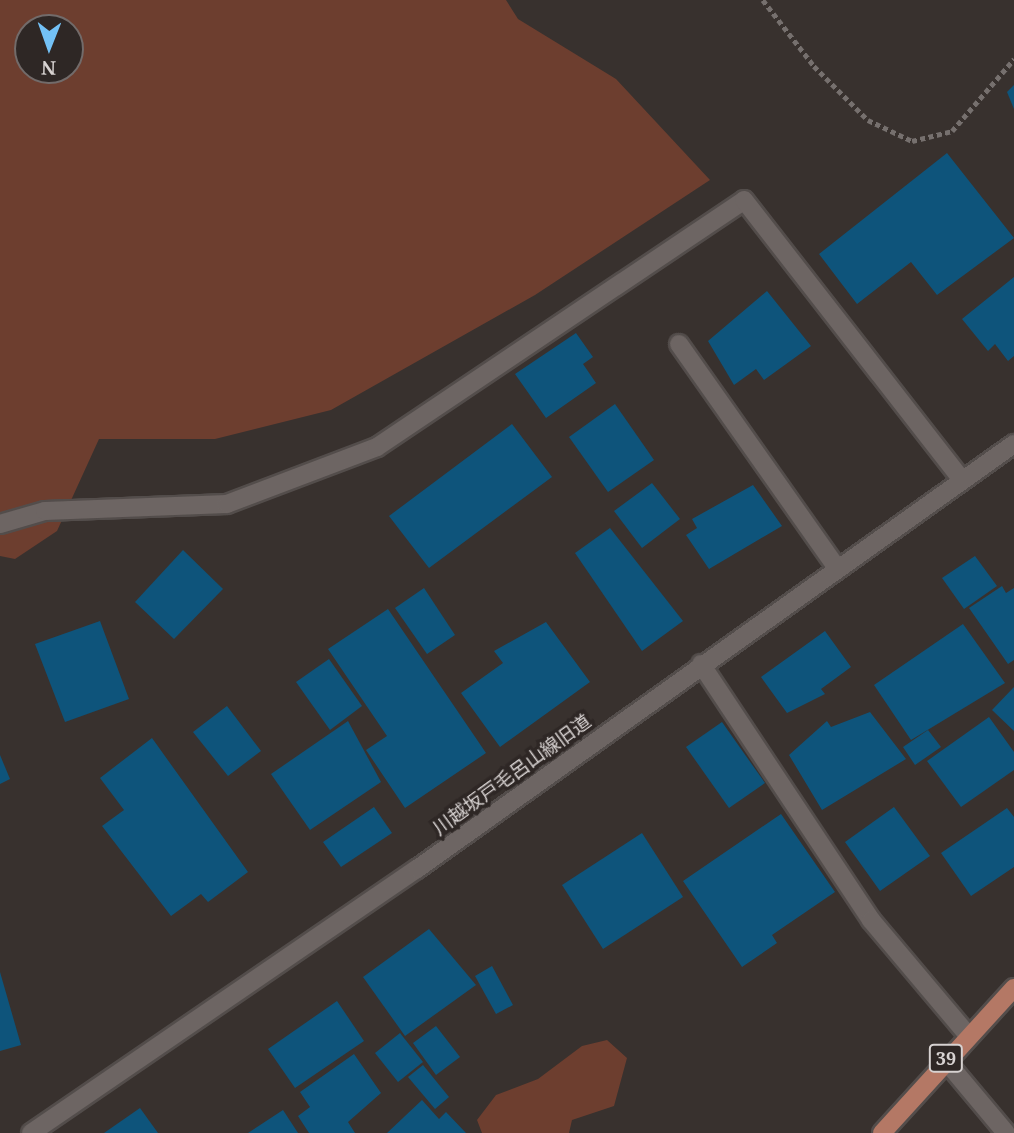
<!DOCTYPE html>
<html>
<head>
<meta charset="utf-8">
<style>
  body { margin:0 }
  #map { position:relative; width:1014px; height:1133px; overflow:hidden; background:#38312e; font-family:"Noto Serif","Noto Sans JP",serif }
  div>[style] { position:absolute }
  .green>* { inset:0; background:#6d3e2f }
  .building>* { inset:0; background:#0e547b }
  .path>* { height:4.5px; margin-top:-2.25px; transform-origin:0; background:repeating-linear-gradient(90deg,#76706e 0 5px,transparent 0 8.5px) }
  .roads { filter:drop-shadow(2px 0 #534d4b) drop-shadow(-2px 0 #534d4b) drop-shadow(0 2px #534d4b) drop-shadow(0 -2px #534d4b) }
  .service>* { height:18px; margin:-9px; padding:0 9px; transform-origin:9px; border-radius:9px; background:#6d6563 }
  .minor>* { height:18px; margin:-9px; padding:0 9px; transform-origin:9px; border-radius:9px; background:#6d6563 }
  .tertiary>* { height:18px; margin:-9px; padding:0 9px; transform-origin:9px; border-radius:9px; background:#6d6563 }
  .primary>* { height:18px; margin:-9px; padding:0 9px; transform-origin:9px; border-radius:9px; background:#b47865 }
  span { translate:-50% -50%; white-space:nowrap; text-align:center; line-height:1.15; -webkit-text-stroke:7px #2e2725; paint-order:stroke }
  .shield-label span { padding:2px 5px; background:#2e2725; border:2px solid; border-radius:5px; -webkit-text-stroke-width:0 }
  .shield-label { font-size:18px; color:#d7d2d1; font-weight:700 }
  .street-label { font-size:19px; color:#d7d2d1 }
  .north { position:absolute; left:14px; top:14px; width:70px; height:70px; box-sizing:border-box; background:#2e2725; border:2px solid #726b6a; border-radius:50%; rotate:181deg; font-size:19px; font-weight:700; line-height:28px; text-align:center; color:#d7d2d1 }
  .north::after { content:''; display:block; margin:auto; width:24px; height:32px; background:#73c1f6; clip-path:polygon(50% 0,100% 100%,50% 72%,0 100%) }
</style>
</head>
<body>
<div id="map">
  <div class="green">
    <div style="clip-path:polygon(evenodd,0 0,506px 0,518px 19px,616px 79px,710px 180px,535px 295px,331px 410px,215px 439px,99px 439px,57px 531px,15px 559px,0 556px,0 0,28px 28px,70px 28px,70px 70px,28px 70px,28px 28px)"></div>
    <div style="clip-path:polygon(607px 1040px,627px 1058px,614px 1106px,572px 1120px,569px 1133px,482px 1133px,477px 1120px,496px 1095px,538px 1079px,582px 1046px)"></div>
  </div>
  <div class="building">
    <div style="clip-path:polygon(1014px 85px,1014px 109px,1007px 92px)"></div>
    <div style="clip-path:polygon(947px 153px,1014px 238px,937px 295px,911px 262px,857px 304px,819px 254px)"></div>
    <div style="clip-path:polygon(1014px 277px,1014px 356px,1008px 361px,995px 344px,988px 351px,962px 319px)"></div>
    <div style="clip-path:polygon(767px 291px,811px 346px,764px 380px,756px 369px,734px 385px,708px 341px)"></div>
    <div style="clip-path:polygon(576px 333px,593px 357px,583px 364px,596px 383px,546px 418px,515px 374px)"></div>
    <div style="clip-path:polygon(615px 404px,654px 460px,608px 492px,569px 437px)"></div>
    <div style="clip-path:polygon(512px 424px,552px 477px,429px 568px,389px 516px)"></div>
    <div style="clip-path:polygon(652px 483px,680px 519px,642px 548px,614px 511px)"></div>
    <div style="clip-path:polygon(753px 485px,782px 526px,709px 569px,686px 535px,697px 528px,692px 519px)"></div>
    <div style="clip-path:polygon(610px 528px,683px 621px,642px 651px,575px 553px)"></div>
    <div style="clip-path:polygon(183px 550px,223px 589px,174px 639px,135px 602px)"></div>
    <div style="clip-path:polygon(975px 556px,997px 586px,964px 609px,942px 578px)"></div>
    <div style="clip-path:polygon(1002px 586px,1006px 593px,1014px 588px,1014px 660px,1008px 664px,969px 608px)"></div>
    <div style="clip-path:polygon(424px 588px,455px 635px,427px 654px,395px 608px)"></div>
    <div style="clip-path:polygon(388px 609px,486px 753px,405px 808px,366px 750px,387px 736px,328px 649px)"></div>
    <div style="clip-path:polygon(100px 621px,129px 699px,65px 722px,35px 644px)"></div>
    <div style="clip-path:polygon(546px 622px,590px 682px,500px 747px,461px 693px,503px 663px,494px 651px)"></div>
    <div style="clip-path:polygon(963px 624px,1005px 683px,911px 740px,874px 685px)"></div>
    <div style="clip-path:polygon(825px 631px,851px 667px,821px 689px,825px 694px,787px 713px,761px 677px)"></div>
    <div style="clip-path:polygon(329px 659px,362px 706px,330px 730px,296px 682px)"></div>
    <div style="clip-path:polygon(1014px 687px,1014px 731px,992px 710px)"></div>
    <div style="clip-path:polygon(227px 706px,261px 751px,228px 776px,193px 732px)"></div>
    <div style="clip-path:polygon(870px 712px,906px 759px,822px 810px,789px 755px,827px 721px,831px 727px)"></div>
    <div style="clip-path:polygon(989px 717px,1014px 752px,1014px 770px,961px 807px,927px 761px)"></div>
    <div style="clip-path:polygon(348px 721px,381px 782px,310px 830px,271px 774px)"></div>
    <div style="clip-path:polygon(722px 722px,765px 783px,729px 808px,686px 747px)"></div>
    <div style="clip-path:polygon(928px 730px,941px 747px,915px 765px,903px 747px)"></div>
    <div style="clip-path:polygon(152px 738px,248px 872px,208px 902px,201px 894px,171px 916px,102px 826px,124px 810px,100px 778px)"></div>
    <div style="clip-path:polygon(0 755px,10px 779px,0 784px)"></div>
    <div style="clip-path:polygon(374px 807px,392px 833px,341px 867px,323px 842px)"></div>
    <div style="clip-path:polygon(894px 807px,930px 856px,880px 891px,845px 842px)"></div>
    <div style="clip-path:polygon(1007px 808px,1014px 817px,1014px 867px,971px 896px,941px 853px)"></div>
    <div style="clip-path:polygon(781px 814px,835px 892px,772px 935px,777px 943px,742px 967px,683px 881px)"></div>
    <div style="clip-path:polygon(642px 833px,683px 897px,603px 949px,562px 885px)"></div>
    <div style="clip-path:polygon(429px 929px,476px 985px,405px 1036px,363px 977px)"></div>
    <div style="clip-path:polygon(492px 966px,513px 1005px,496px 1014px,475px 976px)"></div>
    <div style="clip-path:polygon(0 972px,21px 1045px,0 1051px)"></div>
    <div style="clip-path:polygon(337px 1001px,364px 1041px,295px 1088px,268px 1049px)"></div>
    <div style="clip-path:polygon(436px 1026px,460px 1057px,436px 1075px,413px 1043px)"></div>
    <div style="clip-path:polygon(400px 1033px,423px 1062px,398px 1082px,375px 1053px)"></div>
    <div style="clip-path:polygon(354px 1054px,381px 1093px,348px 1122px,355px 1133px,309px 1133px,298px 1116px,310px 1107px,300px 1092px)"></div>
    <div style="clip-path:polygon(423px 1065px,449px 1097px,435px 1109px,408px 1077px)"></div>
    <div style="clip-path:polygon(422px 1100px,439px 1119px,446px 1112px,466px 1133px,387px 1133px)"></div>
    <div style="clip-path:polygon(140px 1108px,158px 1133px,104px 1133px)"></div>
    <div style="clip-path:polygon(283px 1110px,298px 1133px,248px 1133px)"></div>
  </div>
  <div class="path">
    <div style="left:763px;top:0;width:83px;rotate:52.3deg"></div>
    <div style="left:814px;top:66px;width:76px;rotate:45deg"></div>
    <div style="left:868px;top:120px;width:49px;rotate:25.5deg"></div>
    <div style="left:912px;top:141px;width:41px;rotate:-14deg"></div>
    <div style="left:952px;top:131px;width:95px;rotate:-49.3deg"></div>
  </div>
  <div class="roads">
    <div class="service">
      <div style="left:679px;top:344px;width:274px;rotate:54.8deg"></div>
      <div style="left:701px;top:664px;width:307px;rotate:56.4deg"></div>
      <div style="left:871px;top:920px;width:149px;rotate:49.9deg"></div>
    </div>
    <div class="minor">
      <div style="left:0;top:524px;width:47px;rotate:-16.1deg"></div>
      <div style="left:45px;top:511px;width:182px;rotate:-2.2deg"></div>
      <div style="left:227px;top:504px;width:160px;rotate:-20.8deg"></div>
      <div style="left:377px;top:447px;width:442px;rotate:-33.9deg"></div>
      <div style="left:744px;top:200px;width:353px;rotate:52.1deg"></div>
      <div style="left:945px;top:1060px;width:95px;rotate:50.1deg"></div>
    </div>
    <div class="tertiary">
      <div style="left:31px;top:1133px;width:468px;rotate:-34.4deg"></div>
      <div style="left:417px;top:869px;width:733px;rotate:-35.45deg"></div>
    </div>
    <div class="primary">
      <div style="left:882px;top:1133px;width:196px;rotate:-47.7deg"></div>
    </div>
  </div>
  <div class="shield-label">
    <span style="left:946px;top:1058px">39</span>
  </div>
  <div class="street-label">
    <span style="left:512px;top:775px;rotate:-36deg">川越坂戸毛呂山線旧道</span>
  </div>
  <div class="north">N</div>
</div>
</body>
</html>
